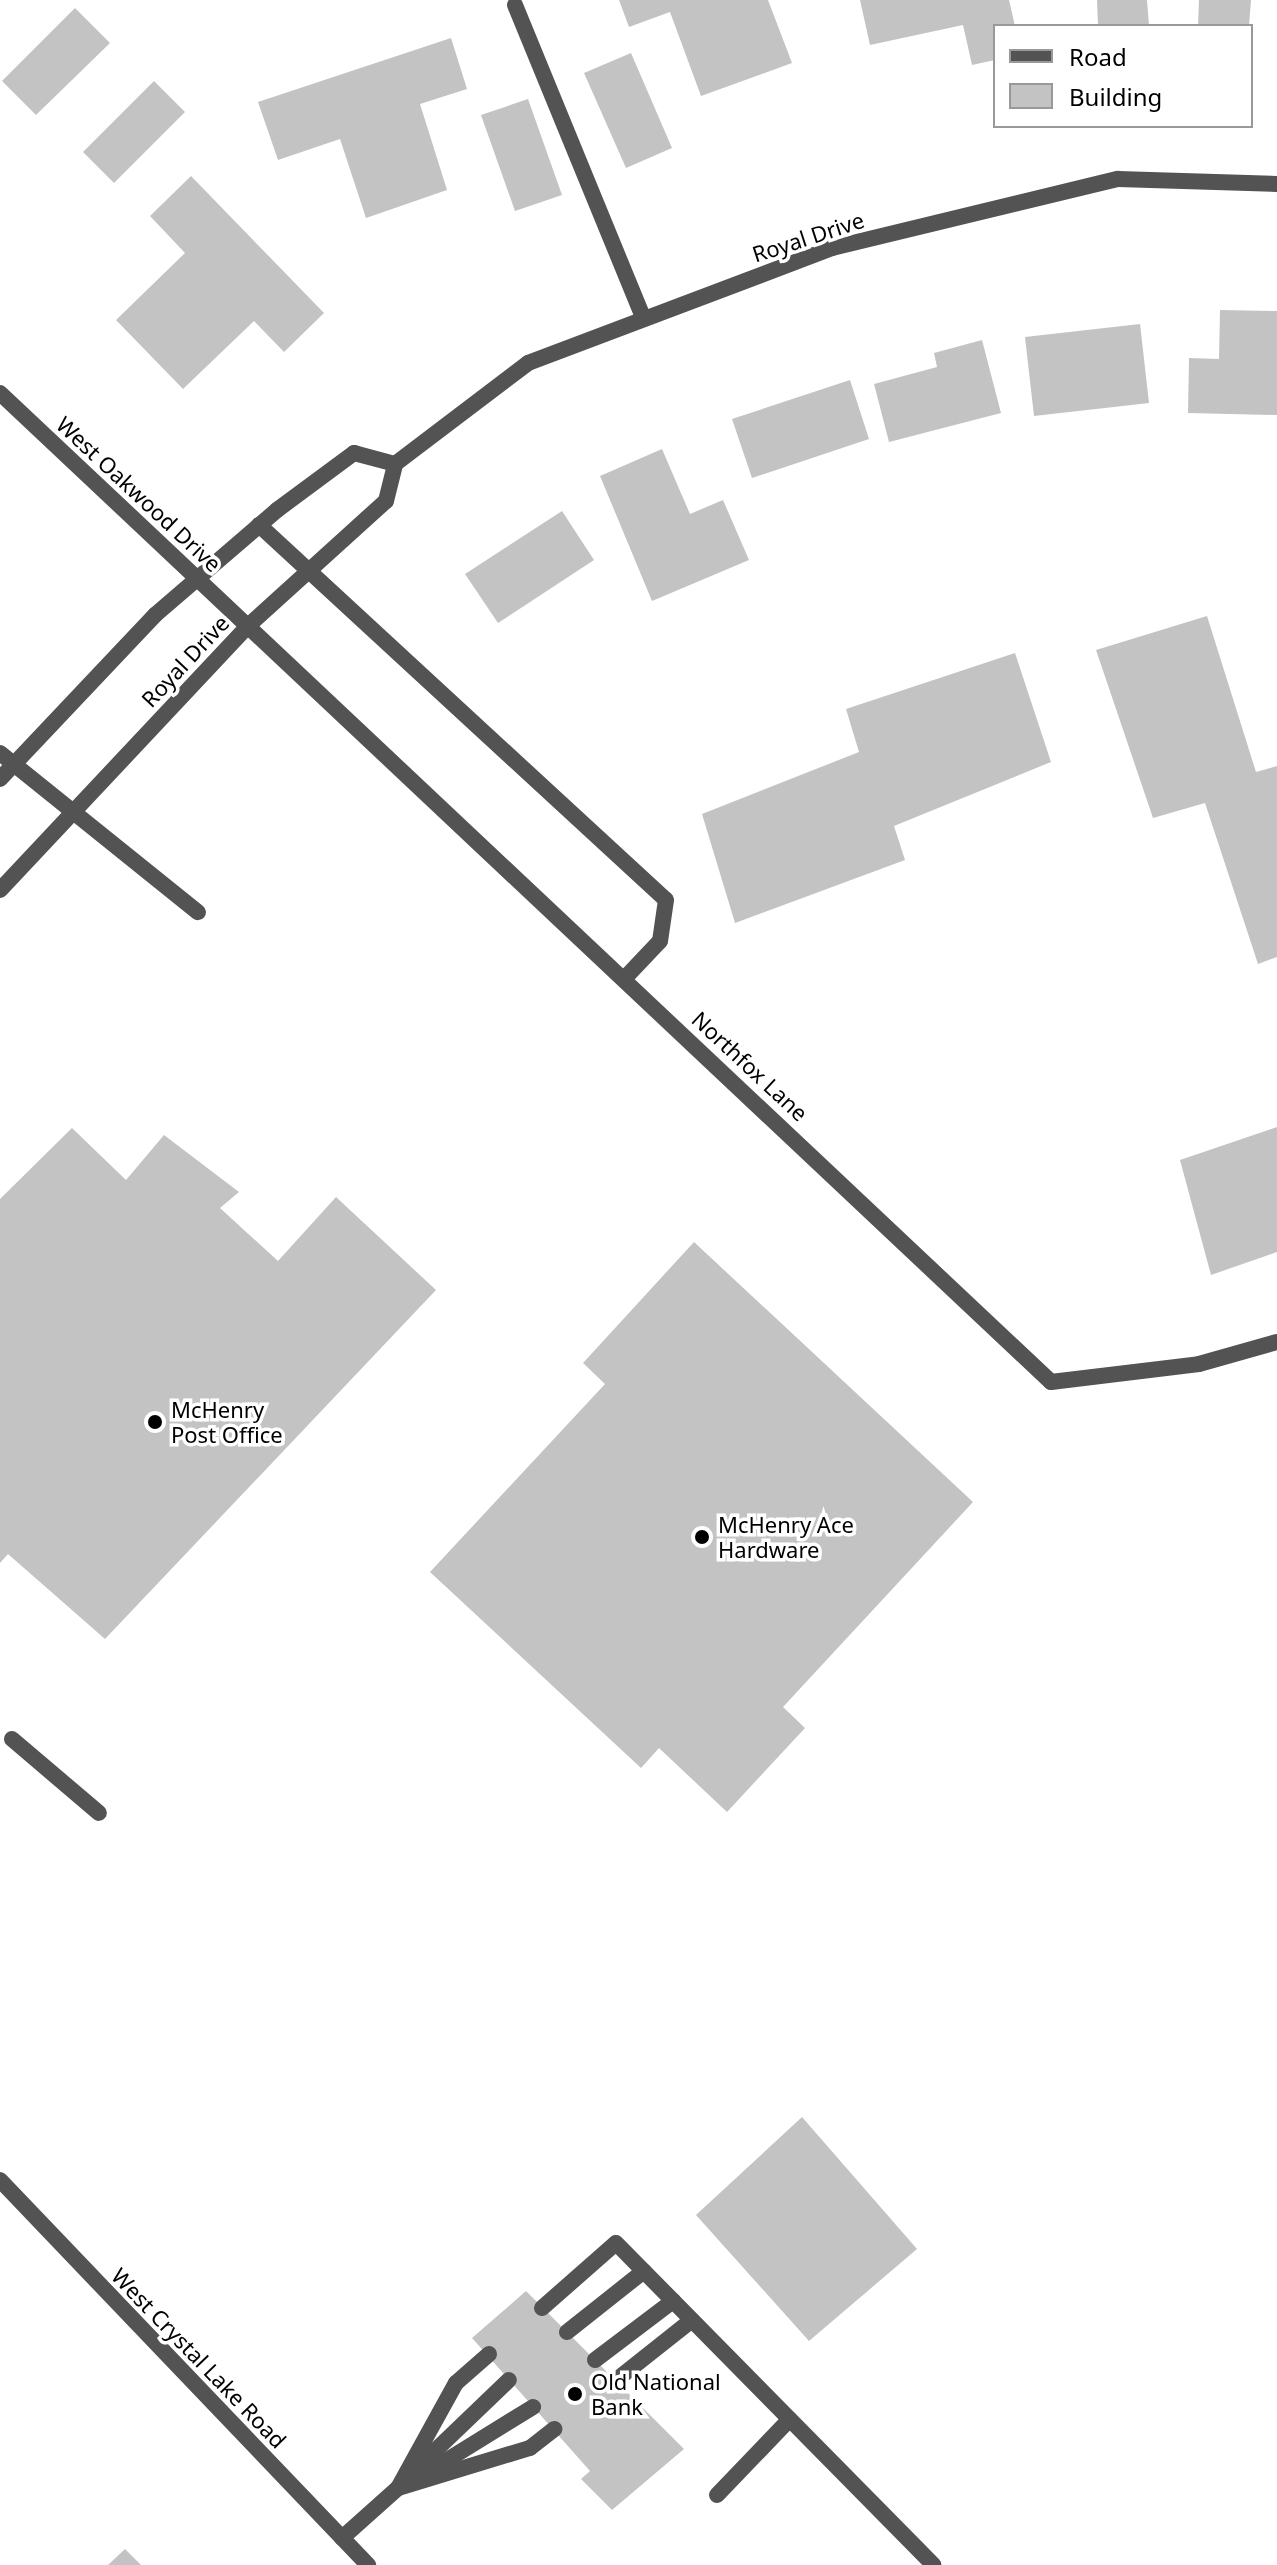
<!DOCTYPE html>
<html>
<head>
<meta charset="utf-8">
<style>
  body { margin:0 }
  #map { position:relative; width:1277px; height:2565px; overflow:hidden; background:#fff; font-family:"Noto Sans",sans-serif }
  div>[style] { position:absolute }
  .building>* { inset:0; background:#c3c3c3 }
  .service>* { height:16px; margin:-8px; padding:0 8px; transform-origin:8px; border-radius:8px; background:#535353 }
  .minor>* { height:16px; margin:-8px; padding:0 8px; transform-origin:8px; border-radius:8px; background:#535353 }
  .tertiary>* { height:16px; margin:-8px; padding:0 8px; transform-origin:8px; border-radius:8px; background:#535353 }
  .dots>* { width:22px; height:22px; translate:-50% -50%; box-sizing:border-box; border:4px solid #fff; border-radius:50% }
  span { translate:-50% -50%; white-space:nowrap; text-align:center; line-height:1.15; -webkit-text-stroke:7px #fff; paint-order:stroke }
  .street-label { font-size:22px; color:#000 }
  .poi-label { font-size:22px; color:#000 }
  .left { translate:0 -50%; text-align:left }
  .legend { position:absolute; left:993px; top:24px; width:260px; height:104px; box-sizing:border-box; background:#fff; border:2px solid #999; margin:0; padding:10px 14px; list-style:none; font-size:24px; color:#000 }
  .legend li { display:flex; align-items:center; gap:16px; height:40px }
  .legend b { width:40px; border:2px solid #999 }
</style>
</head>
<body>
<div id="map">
  <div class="building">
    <div style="clip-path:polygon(619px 0,768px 0,792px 63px,701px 96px,670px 12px,629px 27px)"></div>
    <div style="clip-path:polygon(860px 0,1009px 0,1015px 26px,995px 26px,995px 60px,972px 65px,963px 25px,870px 45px)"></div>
    <div style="clip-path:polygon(1097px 0,1147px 0,1149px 26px,1098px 26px)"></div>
    <div style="clip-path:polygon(1199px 0,1251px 0,1249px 26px,1198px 26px)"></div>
    <div style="clip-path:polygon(75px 8px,110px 43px,36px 115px,2px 81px)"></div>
    <div style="clip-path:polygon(451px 38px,467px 89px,420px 104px,447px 190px,366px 218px,340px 139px,278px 160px,258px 102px)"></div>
    <div style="clip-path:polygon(631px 53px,672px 148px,626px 168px,584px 73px)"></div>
    <div style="clip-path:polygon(154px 81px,185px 112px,114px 183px,83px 152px)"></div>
    <div style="clip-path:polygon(528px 99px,562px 195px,515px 211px,481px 115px)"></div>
    <div style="clip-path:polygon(191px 176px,324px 313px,284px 352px,254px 321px,183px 389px,116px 320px,185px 253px,150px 216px)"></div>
    <div style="clip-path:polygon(1220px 310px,1277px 311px,1277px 415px,1188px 413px,1189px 358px,1219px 359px)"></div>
    <div style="clip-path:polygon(1140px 324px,1149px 403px,1034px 416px,1025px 337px)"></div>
    <div style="clip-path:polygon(982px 340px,1001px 413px,889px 442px,874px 384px,937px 367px,934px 353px)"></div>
    <div style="clip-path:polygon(850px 380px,869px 439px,752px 478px,732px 419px)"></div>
    <div style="clip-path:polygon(662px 449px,690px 514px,723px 500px,749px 560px,652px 601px,600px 476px)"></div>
    <div style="clip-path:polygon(562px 511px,594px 560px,498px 623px,465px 574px)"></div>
    <div style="clip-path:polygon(1207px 616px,1256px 772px,1277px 766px,1277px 957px,1258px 964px,1205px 803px,1153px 818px,1096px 650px)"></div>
    <div style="clip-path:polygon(1015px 653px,1051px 762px,894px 826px,905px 860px,735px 923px,702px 814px,859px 752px,846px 709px)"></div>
    <div style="clip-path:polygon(1277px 1127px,1277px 1252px,1211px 1275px,1180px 1160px)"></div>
    <div style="clip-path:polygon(72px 1128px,126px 1180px,164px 1135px,239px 1192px,220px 1208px,278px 1261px,336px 1197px,436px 1290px,105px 1639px,8px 1554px,0 1563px,0 1199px)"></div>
    <div style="clip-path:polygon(694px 1242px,973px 1502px,783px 1707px,805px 1728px,727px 1812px,659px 1748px,641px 1768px,430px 1572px,605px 1384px,583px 1363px)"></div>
    <div style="clip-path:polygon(802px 2117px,917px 2249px,809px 2341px,696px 2215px)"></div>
    <div style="clip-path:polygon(526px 2291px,684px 2449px,612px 2510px,581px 2479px,590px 2471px,472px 2338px)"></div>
    <div style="clip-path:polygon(125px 2549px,141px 2565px,108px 2565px)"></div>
  </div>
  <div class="service">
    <div style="left:515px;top:5px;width:339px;rotate:67.7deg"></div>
    <div style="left:259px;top:525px;width:553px;rotate:42.66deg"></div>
    <div style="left:666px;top:900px;width:41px;rotate:98.3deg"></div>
    <div style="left:660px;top:941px;width:51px;rotate:133.4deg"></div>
    <div style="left:0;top:753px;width:254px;rotate:38.8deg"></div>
    <div style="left:12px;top:1739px;width:114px;rotate:40.4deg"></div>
    <div style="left:542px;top:2308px;width:98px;rotate:-41.3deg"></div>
    <div style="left:616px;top:2243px;width:452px;rotate:45.4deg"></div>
    <div style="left:567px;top:2332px;width:98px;rotate:-38.4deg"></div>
    <div style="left:595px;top:2360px;width:98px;rotate:-37.1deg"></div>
    <div style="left:615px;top:2381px;width:98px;rotate:-38.4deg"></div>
    <div style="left:415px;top:2470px;width:130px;rotate:-43.8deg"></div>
    <div style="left:431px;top:2470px;width:120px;rotate:-31.7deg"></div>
    <div style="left:398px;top:2488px;width:138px;rotate:-16.9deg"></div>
    <div style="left:530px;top:2448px;width:31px;rotate:-38deg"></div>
    <div style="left:717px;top:2495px;width:105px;rotate:-46.2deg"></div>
    <div style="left:342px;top:2538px;width:75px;rotate:-41.8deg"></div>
    <div style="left:398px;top:2488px;width:120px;rotate:-61.1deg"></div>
    <div style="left:456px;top:2383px;width:44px;rotate:-41.3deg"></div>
  </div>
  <div class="minor">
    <div style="left:0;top:393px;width:1443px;rotate:43.26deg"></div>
    <div style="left:1051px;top:1382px;width:149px;rotate:-6.9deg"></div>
    <div style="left:1199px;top:1364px;width:81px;rotate:-15.8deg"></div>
    <div style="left:0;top:779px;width:226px;rotate:-46.6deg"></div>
    <div style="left:155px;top:615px;width:161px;rotate:-40.7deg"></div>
    <div style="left:277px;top:510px;width:96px;rotate:-36.5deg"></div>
    <div style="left:354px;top:453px;width:42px;rotate:15deg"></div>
    <div style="left:0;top:890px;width:362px;rotate:-46.8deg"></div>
    <div style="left:248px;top:626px;width:186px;rotate:-42.2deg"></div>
    <div style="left:386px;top:501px;width:38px;rotate:-76deg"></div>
    <div style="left:395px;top:464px;width:167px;rotate:-37.2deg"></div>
    <div style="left:528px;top:363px;width:325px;rotate:-20.7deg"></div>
    <div style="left:832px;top:248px;width:294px;rotate:-13.6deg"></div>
    <div style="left:1118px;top:179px;width:159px;rotate:1.8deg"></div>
  </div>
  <div class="tertiary">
    <div style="left:0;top:2180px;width:533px;rotate:46.29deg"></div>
  </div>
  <div class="dots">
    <div style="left:155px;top:1422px;background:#000"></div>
    <div style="left:702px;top:1537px;background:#000"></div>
    <div style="left:575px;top:2394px;background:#000"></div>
  </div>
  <div class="street-label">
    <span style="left:808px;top:237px;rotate:-18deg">Royal Drive</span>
    <span style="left:139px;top:494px;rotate:43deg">West Oakwood Drive</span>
    <span style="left:185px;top:661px;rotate:-47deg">Royal Drive</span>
    <span style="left:750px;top:1066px;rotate:43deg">Northfox Lane</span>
    <span style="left:199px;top:2358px;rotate:46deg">West Crystal Lake Road</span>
  </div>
  <div class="poi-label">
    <span class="left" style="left:171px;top:1422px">McHenry<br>Post Office</span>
    <span class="left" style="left:718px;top:1537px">McHenry Ace<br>Hardware</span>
    <span class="left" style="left:591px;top:2394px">Old National<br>Bank</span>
  </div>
  <ul class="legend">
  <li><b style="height:10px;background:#535353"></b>Road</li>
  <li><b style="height:22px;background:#c3c3c3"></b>Building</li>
  </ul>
</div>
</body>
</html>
